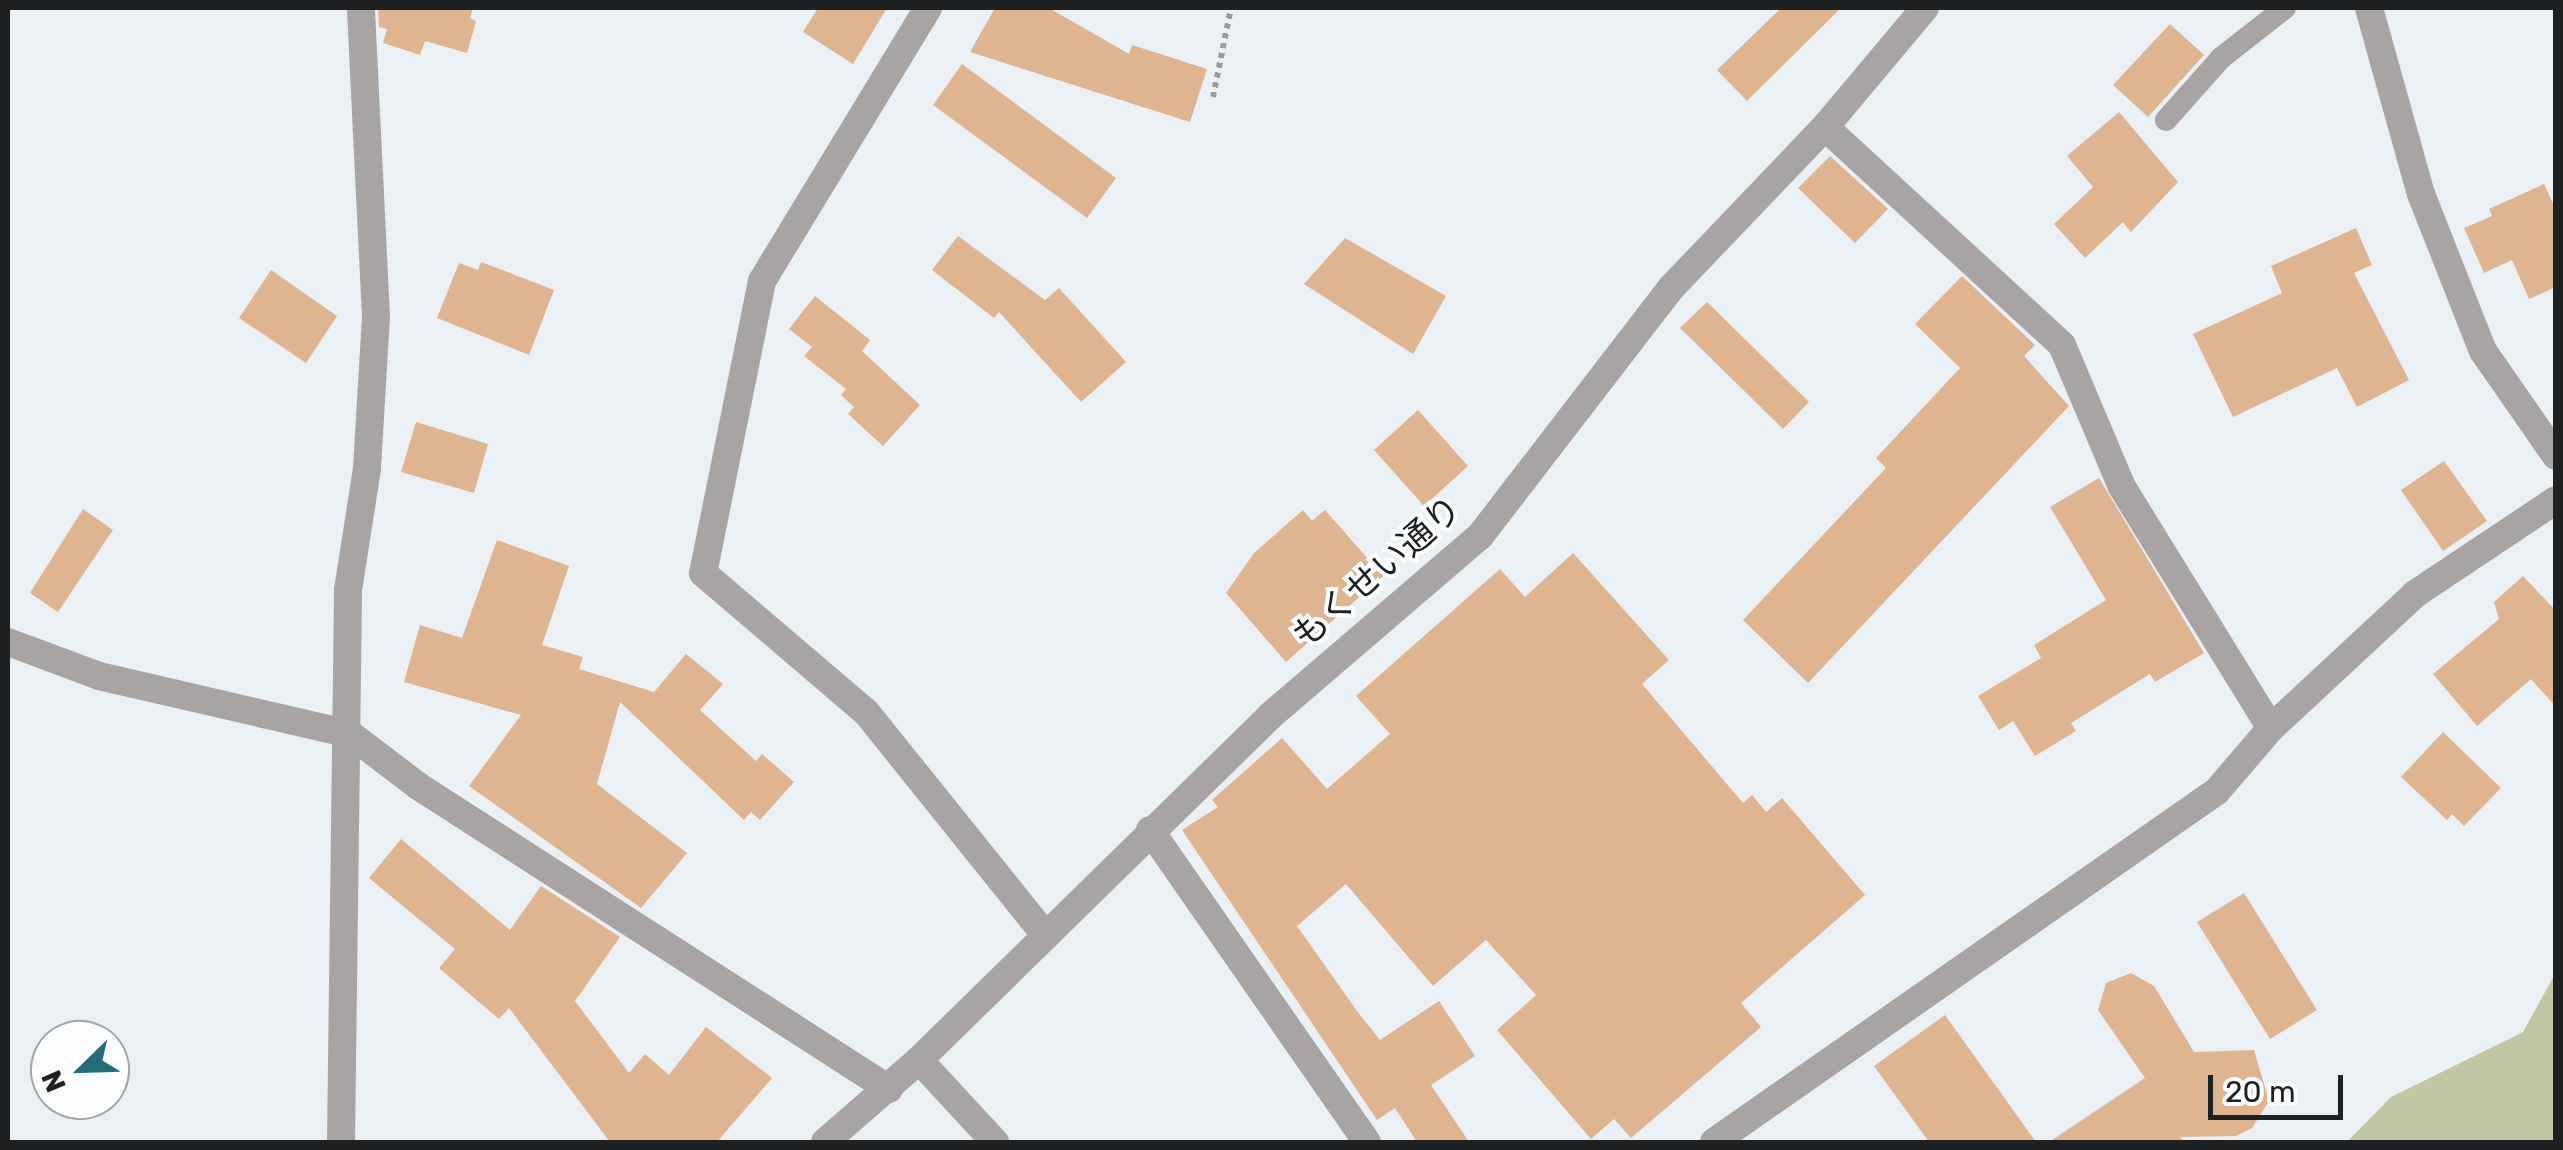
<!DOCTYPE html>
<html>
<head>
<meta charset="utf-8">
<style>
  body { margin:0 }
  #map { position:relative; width:2563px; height:1150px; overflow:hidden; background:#ebf0f5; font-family:Rubik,"Noto Sans JP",sans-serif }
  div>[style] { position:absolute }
  .green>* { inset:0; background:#c3c6a2 }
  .building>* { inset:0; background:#deb491 }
  .path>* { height:6px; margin-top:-3px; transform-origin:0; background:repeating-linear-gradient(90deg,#989c9f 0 5px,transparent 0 10px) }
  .service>* { height:22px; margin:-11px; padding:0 11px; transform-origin:11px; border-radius:11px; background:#a8a4a4 }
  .minor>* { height:28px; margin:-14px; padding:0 14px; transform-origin:14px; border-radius:14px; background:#a8a4a4 }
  span { translate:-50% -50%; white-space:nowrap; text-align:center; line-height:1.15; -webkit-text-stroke:8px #fbfdff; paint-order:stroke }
  .street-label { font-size:35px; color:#1f2022 }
  .frame { position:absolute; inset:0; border:10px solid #1f2022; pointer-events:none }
  .north { position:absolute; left:30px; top:1020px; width:100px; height:100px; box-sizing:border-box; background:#fbfdff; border:2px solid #a3a5a7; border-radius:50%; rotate:247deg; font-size:28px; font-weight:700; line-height:40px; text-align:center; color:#1f2022 }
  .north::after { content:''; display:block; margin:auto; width:35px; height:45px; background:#266d7b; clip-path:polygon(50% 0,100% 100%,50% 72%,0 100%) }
  .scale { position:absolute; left:2208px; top:1075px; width:135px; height:45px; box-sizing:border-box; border:5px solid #1f2022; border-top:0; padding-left:12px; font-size:30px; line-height:35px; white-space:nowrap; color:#1f2022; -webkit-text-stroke:8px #fbfdff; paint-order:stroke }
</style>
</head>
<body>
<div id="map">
  <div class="green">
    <div style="clip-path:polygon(2555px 974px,2555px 1142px,2347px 1142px,2391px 1097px,2523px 1032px)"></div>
  </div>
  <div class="building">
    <div style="clip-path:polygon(378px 8px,473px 8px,470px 18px,476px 21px,467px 53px,425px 41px,420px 55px,383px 43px,387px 29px,379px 27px)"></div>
    <div style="clip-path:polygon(818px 8px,887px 8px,853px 64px,803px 32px)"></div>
    <div style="clip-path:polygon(995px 8px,1049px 8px,1129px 54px,1132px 45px,1207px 69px,1190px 122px,970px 52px)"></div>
    <div style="clip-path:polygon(1781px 8px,1841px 8px,1747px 101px,1717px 70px)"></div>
    <div style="clip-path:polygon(2170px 24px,2204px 55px,2148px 117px,2113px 85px)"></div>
    <div style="clip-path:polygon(962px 64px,1116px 178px,1087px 218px,933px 105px)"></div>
    <div style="clip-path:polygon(2119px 112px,2178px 182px,2131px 232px,2123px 222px,2085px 258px,2054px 224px,2093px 187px,2067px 156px)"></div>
    <div style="clip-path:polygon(1830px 156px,1888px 209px,1855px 243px,1798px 188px)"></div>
    <div style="clip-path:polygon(2544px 184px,2556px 210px,2556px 287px,2529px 299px,2512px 260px,2484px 273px,2464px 228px,2492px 216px,2489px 209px)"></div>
    <div style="clip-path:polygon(2356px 228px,2372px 265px,2354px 273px,2409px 380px,2357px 407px,2337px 368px,2233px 417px,2193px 334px,2282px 293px,2271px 266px)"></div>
    <div style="clip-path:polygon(958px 236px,1045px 300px,1059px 288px,1126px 362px,1081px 402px,999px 312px,994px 318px,932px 270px)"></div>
    <div style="clip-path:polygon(1345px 238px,1446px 296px,1413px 354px,1304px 284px)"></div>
    <div style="clip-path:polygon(481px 262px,554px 290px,529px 355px,437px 318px,459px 263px,478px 270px)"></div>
    <div style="clip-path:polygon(271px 270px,337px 316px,306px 363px,239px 318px)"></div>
    <div style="clip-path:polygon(1962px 276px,2035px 345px,2024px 356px,2069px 406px,1808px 683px,1743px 620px,1886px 468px,1876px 458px,1960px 368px,1915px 324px)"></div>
    <div style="clip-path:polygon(815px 296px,870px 340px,862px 351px,920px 405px,883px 446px,848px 414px,854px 407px,841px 395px,846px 389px,804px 356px,812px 347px,789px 329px)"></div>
    <div style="clip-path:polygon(1707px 302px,1809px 402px,1783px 429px,1680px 328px)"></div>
    <div style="clip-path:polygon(1418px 410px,1468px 466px,1424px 506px,1374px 450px)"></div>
    <div style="clip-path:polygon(416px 422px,488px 444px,474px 493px,401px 472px)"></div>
    <div style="clip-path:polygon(2444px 461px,2487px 521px,2443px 551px,2401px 490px)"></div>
    <div style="clip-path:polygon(2099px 478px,2204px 653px,2155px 682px,2150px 674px,2071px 723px,2076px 731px,2035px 756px,2013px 721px,1999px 730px,1978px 696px,2041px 658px,2034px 645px,2106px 600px,2050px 507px)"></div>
    <div style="clip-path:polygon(83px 509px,113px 530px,58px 612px,30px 593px)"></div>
    <div style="clip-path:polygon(1303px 510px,1312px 521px,1325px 510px,1383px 576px,1286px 662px,1226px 593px,1254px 553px)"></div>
    <div style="clip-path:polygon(497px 540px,569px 566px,542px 645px,583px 657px,579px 669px,654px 692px,686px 654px,723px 684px,700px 710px,756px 761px,762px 754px,794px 782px,760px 820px,751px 812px,744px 820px,620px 702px,597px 784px,687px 853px,641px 908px,469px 786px,521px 715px,404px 682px,420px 625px,462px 638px)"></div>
    <div style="clip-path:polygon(1573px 553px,1669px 660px,1642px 684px,1743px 803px,1752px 795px,1766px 812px,1782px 798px,1865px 895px,1741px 1003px,1761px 1027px,1631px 1138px,1614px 1119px,1591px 1139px,1497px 1030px,1536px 995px,1486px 940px,1433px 986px,1346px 884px,1297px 926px,1357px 1011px,1380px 1040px,1439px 1001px,1475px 1056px,1431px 1085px,1469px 1142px,1417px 1142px,1395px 1108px,1377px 1120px,1182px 830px,1218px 807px,1212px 800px,1282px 738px,1327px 789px,1390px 734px,1356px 696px,1500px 569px,1525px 597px)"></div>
    <div style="clip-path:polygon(2523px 576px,2556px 611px,2556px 707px,2531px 679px,2477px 726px,2433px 674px,2499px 619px,2494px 602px)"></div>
    <div style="clip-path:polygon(2443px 732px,2501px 788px,2464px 826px,2452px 814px,2447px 820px,2401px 777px)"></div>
    <div style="clip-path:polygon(401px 839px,510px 930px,541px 886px,620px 937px,575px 1001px,629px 1073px,645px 1054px,669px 1075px,706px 1027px,772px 1078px,717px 1142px,610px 1142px,509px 1008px,499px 1019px,439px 968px,455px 949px,369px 878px)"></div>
    <div style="clip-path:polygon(2244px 893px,2317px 1010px,2270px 1039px,2197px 922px)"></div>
    <div style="clip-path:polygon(2131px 973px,2154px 986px,2194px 1052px,2254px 1050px,2269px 1101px,2252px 1128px,2236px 1136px,2180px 1137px,2183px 1142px,2049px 1142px,2145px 1078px,2098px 1010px,2106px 983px)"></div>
    <div style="clip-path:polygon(1945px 1015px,2036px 1142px,1929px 1142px,1874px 1066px)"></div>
  </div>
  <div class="path">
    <div style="left:1213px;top:97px;width:91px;rotate:-78.6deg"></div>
  </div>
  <div class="service">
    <div style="left:2166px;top:120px;width:83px;rotate:-48.4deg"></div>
    <div style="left:2221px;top:58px;width:81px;rotate:-38deg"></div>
  </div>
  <div class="minor">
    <div style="left:928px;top:8px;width:320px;rotate:121.3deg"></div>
    <div style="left:762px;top:281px;width:298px;rotate:101.4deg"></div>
    <div style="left:703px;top:573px;width:214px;rotate:40.5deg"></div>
    <div style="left:866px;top:712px;width:287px;rotate:51.2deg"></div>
    <div style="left:2369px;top:8px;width:193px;rotate:74.4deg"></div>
    <div style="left:2421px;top:194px;width:169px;rotate:68.5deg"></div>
    <div style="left:2483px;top:351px;width:128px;rotate:55.2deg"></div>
    <div style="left:1825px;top:127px;width:322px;rotate:42.6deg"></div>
    <div style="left:2062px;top:345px;width:154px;rotate:67.1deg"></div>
    <div style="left:2122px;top:487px;width:283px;rotate:58.3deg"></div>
    <div style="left:8px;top:642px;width:97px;rotate:20.5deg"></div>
    <div style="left:99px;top:676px;width:258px;rotate:13deg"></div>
    <div style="left:350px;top:734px;width:86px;rotate:37.4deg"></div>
    <div style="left:418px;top:786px;width:560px;rotate:32.75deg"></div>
    <div style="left:1150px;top:830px;width:380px;rotate:55.2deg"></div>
    <div style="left:919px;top:1060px;width:112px;rotate:47.2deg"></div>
    <div style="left:341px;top:1142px;width:552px;rotate:-89.27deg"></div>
    <div style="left:348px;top:590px;width:123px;rotate:-81.1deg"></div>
    <div style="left:367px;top:468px;width:151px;rotate:-86.6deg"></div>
    <div style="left:376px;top:317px;width:309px;rotate:-92.8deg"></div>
    <div style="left:825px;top:1142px;width:125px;rotate:-41.1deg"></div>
    <div style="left:919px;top:1060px;width:491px;rotate:-44.4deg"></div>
    <div style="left:1270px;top:716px;width:277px;rotate:-40.6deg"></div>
    <div style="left:1480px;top:536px;width:313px;rotate:-52.4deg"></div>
    <div style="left:1671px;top:288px;width:223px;rotate:-46.3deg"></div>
    <div style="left:1825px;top:127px;width:155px;rotate:-50deg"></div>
    <div style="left:1714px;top:1142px;width:613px;rotate:-34.91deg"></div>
    <div style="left:2217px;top:791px;width:83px;rotate:-49.4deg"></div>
    <div style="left:2271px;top:728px;width:197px;rotate:-42.9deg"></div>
    <div style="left:2415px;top:594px;width:169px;rotate:-33.7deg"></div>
  </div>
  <div class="street-label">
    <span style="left:1377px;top:572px;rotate:-41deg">もくせい通り</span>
  </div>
  <div class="frame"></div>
  <div class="north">N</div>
  <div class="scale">20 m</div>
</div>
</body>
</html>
